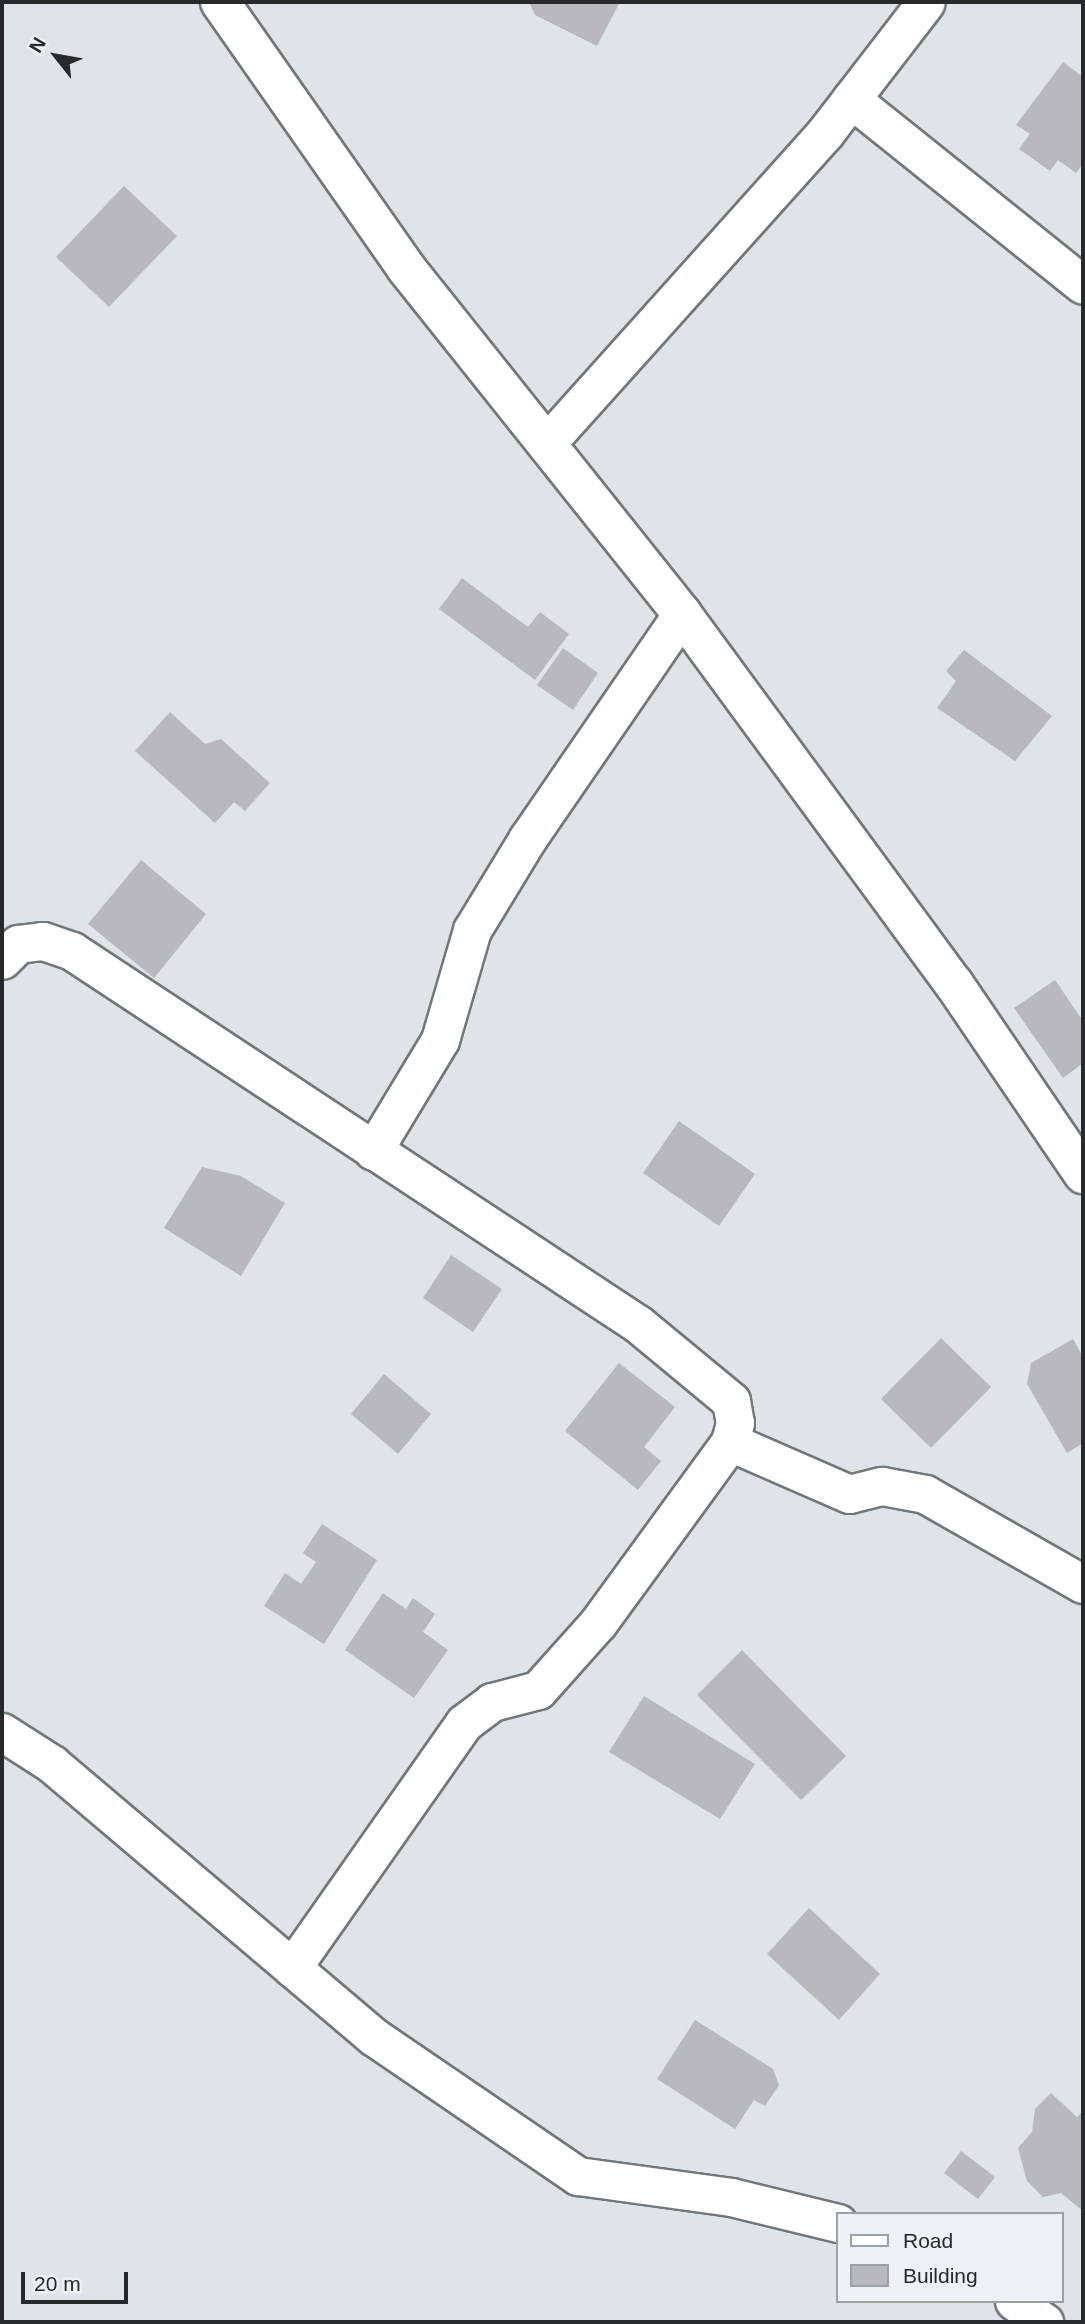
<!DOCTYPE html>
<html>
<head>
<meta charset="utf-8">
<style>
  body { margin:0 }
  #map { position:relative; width:1085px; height:2324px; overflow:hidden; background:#e0e4e8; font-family:Arial,sans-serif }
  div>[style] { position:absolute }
  .building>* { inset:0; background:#b9b8bc }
  .roads { filter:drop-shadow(2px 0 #73777a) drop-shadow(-2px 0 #73777a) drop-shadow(0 2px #73777a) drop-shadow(0 -2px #73777a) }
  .minor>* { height:37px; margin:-18.5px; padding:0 18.5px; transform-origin:18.5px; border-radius:18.5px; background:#fff }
  .tertiary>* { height:38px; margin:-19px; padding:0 19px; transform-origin:19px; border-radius:19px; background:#fff }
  span { translate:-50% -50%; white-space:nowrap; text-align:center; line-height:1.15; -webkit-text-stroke:5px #edf1f5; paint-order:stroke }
  .frame { position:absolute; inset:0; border:4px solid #28292a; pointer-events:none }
  .legend { position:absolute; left:836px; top:2212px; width:228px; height:91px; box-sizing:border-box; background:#edf1f5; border:2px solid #9ea1a4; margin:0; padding:9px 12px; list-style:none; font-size:21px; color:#28292a }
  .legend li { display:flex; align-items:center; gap:14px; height:35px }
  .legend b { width:35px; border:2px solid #9ea1a4 }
  .north { position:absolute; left:21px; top:21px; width:70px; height:70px; -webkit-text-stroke:5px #edf1f5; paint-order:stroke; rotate:301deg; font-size:19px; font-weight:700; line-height:28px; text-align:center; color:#28292a }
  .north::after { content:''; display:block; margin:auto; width:24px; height:32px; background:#28292a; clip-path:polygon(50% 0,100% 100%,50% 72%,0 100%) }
  .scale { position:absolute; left:21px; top:2272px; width:107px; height:32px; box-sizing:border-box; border:4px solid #28292a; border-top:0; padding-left:9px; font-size:21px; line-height:24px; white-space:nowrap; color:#28292a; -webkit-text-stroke:5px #edf1f5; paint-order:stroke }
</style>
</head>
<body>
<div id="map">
  <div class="building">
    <div style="clip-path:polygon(529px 2px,620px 2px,597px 46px,535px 15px)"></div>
    <div style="clip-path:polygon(1063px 62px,1083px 77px,1083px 164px,1076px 173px,1058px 160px,1050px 171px,1019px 149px,1030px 134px,1016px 125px)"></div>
    <div style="clip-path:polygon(124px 186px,177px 236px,109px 307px,56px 257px)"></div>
    <div style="clip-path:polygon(462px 578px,528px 627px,540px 612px,569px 634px,535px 680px,439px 609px)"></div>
    <div style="clip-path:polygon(563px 648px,598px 673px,573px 710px,537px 685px)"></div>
    <div style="clip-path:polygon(964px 650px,1052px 716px,1015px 761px,937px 708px,956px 681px,946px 671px)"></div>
    <div style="clip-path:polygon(170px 712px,205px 744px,221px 739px,270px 783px,245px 811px,234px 802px,215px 823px,135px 751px)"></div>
    <div style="clip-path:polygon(141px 860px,206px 914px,154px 978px,88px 924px)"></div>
    <div style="clip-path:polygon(1055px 980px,1083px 1021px,1083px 1063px,1063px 1078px,1014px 1008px)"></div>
    <div style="clip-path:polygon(679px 1121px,755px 1174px,719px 1226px,643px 1173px)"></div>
    <div style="clip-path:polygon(202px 1167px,241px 1176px,285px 1203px,241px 1276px,164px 1228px)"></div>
    <div style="clip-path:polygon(451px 1255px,502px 1289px,473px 1332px,423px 1298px)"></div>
    <div style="clip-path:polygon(941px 1338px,991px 1387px,931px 1448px,881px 1399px)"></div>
    <div style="clip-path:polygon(1073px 1339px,1083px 1357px,1083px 1443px,1067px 1453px,1027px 1384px,1031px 1363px)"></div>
    <div style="clip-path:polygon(619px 1363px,675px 1407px,644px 1447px,661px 1461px,638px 1490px,565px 1431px)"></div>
    <div style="clip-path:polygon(384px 1374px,431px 1414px,398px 1454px,351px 1414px)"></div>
    <div style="clip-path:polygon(322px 1524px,377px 1560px,324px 1644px,264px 1606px,285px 1573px,301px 1584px,316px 1562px,303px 1553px)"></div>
    <div style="clip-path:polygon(383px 1593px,406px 1609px,413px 1598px,435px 1614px,423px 1632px,448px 1650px,414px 1698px,345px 1650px)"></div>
    <div style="clip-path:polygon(742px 1650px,846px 1756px,801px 1800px,697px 1695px)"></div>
    <div style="clip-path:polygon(644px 1696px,755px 1764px,720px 1819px,609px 1752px)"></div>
    <div style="clip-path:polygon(809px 1908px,880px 1974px,839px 2020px,767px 1954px)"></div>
    <div style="clip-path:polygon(695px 2020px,773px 2069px,779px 2085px,765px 2106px,754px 2100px,735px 2129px,657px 2079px)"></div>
    <div style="clip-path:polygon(1051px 2093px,1077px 2117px,1083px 2111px,1083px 2211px,1061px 2193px,1043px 2197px,1027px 2181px,1018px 2148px,1032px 2132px,1035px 2109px)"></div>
    <div style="clip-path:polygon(961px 2151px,995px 2177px,978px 2199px,944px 2173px)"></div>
  </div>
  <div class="roads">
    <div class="minor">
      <div style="left:851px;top:99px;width:297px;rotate:38.7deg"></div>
      <div style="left:546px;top:444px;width:418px;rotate:-48.1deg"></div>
      <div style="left:825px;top:133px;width:165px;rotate:-52.4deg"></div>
      <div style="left:2px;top:960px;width:23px;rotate:-45deg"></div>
      <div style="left:18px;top:944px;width:25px;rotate:-7deg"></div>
      <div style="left:43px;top:941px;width:31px;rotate:19deg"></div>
      <div style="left:72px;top:951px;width:678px;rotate:33.39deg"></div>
      <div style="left:638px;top:1324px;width:121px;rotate:39.6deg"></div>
      <div style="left:731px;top:1401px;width:22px;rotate:80deg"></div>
      <div style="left:735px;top:1423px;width:20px;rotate:105deg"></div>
      <div style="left:730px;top:1442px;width:224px;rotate:126.1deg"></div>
      <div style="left:598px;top:1623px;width:90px;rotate:131.8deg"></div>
      <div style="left:538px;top:1690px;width:48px;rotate:165.4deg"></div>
      <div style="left:492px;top:1702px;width:35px;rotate:143deg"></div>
      <div style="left:464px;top:1723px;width:299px;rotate:125.1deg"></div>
      <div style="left:373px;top:1151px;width:130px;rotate:-58.9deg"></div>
      <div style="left:440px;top:1040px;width:115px;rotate:-73.8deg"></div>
      <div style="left:472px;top:930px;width:108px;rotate:-58.7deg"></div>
      <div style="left:528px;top:838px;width:272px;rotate:-55.5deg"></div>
      <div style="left:730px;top:1442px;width:130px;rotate:23.6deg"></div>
      <div style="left:849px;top:1494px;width:34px;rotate:-14deg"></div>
      <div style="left:882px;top:1486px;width:44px;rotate:10.5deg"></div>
      <div style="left:925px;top:1494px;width:182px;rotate:29.7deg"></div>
      <div style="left:2px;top:1732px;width:59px;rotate:32.6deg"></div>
      <div style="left:52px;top:1764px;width:422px;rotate:40.3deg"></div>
      <div style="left:374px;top:2037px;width:247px;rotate:34.3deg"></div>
      <div style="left:578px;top:2176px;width:154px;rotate:7.8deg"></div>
      <div style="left:731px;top:2197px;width:110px;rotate:13.7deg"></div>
      <div style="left:1014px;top:2301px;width:37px;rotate:35deg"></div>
    </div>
    <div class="tertiary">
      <div style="left:220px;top:2px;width:325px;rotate:55deg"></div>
      <div style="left:406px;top:268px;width:443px;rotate:51.4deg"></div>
      <div style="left:682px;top:614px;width:459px;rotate:53.7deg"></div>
      <div style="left:954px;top:984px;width:230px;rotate:55.8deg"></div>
    </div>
  </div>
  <div class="frame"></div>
  <ul class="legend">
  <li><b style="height:9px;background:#fff"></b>Road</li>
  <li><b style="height:19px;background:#b9b8bc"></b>Building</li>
  </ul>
  <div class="north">N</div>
  <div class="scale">20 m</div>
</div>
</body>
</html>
